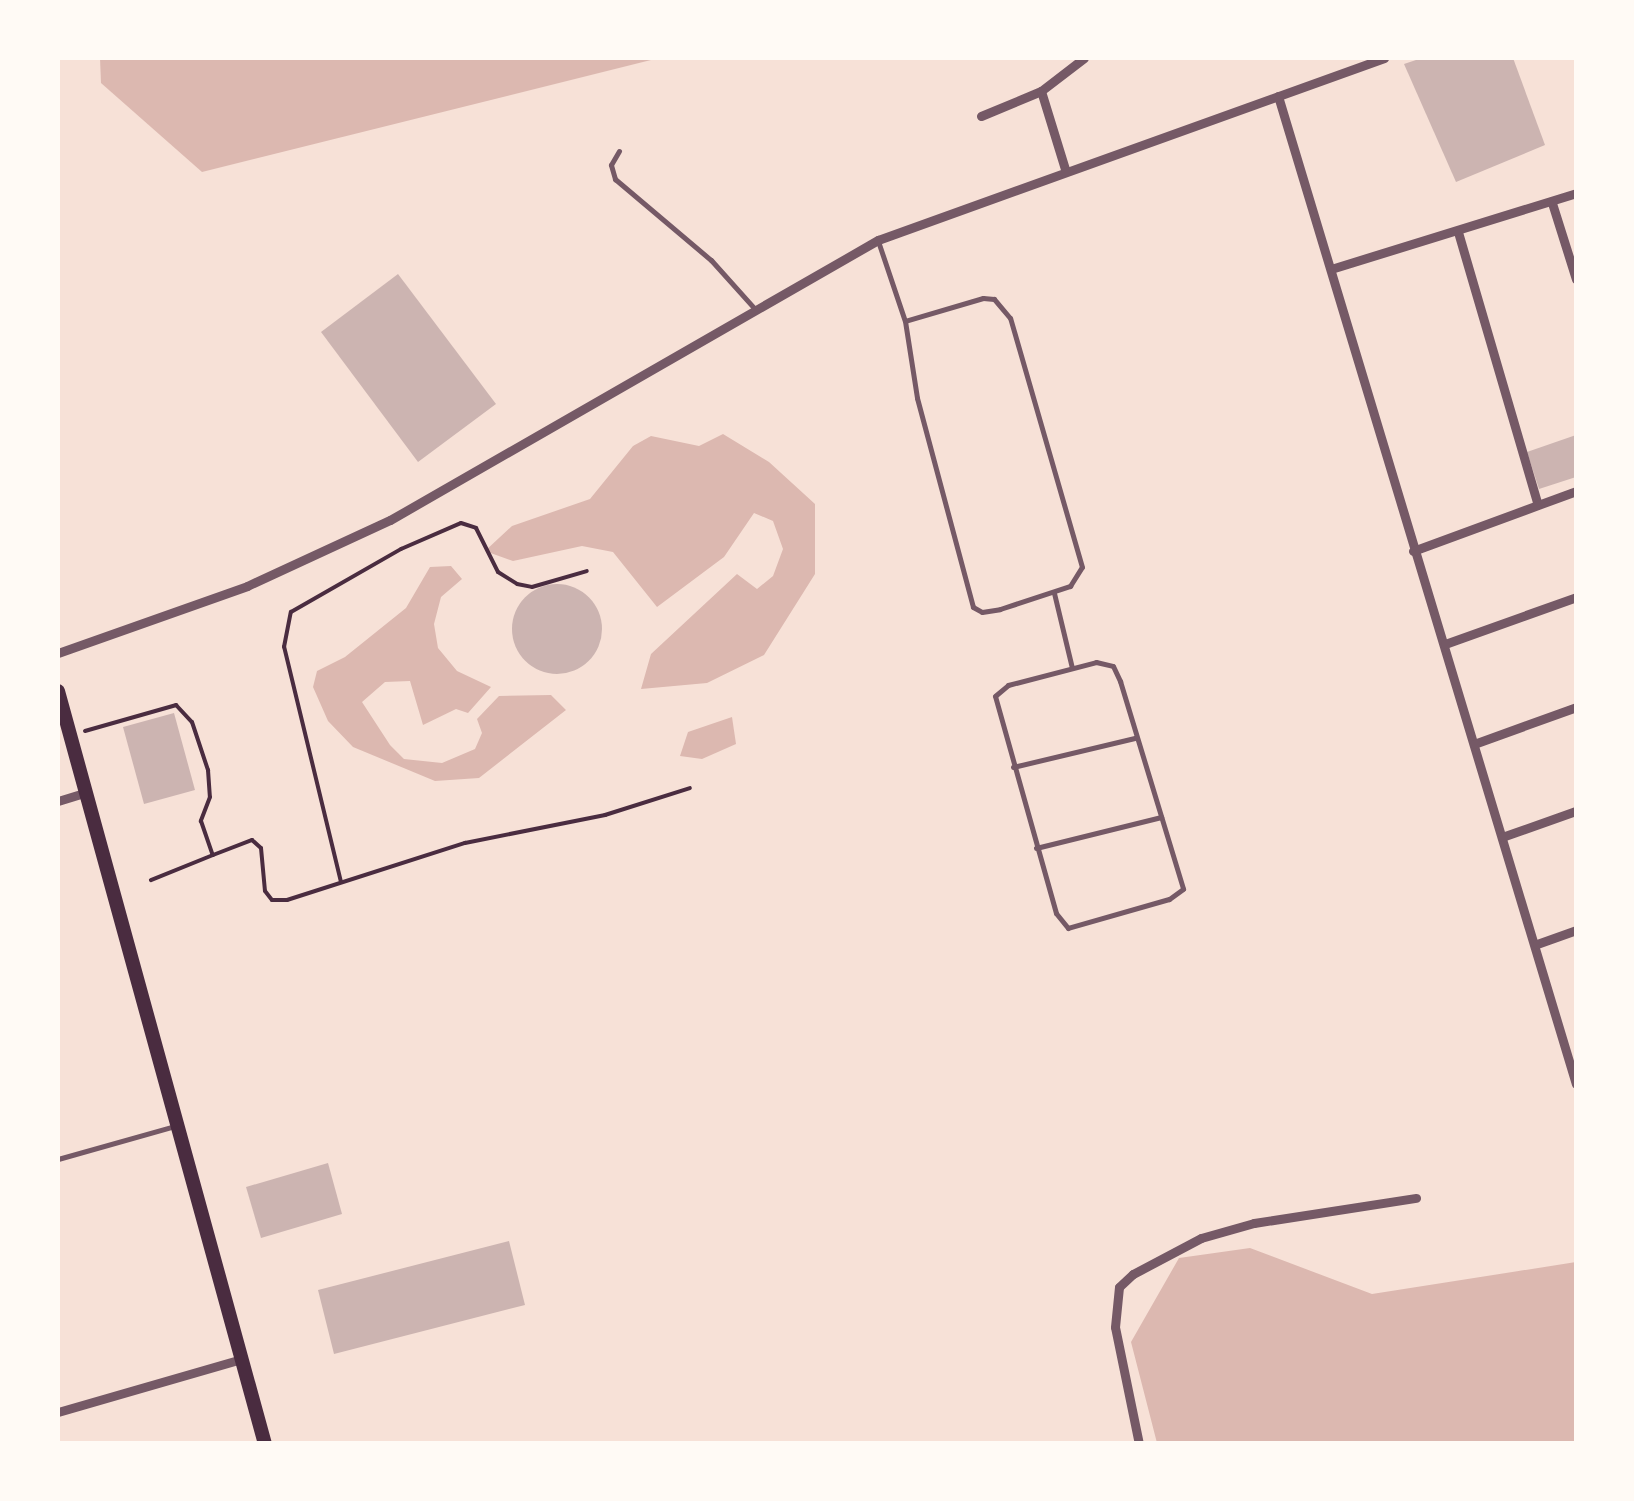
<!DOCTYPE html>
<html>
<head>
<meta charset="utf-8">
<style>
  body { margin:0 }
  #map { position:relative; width:1634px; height:1501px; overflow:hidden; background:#f7e1d7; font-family:Poppins,sans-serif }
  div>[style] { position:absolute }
  .water>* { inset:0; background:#dcb8b0 }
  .building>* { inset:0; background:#ccb4b1 }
  .round { border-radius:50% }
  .path>* { height:4px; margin:-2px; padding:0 2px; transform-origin:2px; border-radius:2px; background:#4a2c40 }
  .service>* { height:5px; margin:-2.5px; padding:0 2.5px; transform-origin:2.5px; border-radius:2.5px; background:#755966 }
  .minor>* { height:9px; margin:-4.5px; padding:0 4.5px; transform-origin:4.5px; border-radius:4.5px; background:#755966 }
  .primary>* { height:14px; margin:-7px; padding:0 7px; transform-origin:7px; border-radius:7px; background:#4a2c40 }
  span { translate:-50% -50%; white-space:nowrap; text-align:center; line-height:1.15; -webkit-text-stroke:8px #fffaf5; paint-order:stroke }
  .frame { position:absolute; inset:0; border:60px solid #fffaf5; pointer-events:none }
</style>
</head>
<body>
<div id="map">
  <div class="water">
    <div style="clip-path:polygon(100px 58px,659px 58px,202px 172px,101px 83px)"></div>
    <div style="clip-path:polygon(723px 434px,769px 462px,815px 504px,815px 574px,764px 655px,707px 683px,641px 689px,651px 654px,737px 574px,757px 589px,773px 576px,783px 549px,773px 521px,754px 513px,724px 557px,657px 607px,613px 552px,582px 546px,513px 561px,485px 551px,512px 526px,590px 499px,633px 446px,651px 436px,699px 446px)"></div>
    <div style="clip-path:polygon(451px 566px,462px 579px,441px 597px,434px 624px,438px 648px,457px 671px,491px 687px,468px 713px,456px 709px,423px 725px,410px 681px,385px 682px,362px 702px,390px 745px,404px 759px,442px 763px,475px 749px,482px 733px,477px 719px,499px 696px,551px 695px,566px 710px,479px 778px,435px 781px,353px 747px,328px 721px,313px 687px,317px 671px,345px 657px,406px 608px,430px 567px)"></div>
    <div style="clip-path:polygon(732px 717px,736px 744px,702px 759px,680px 756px,688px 732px)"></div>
    <div style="clip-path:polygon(1250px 1248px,1372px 1294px,1576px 1262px,1576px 1443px,1157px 1443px,1131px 1342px,1179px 1258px)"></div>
  </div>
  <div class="building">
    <div style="clip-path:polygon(1422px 58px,1513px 58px,1545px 145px,1456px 182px,1404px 64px)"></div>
    <div style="clip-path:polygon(398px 274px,496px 404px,418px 462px,321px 332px)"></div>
    <div style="clip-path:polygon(1576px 435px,1576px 477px,1539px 489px,1527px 452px)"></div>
    <div class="round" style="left:512px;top:584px;width:90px;height:90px"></div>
    <div style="clip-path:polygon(174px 713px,195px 790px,144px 804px,123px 727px)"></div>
    <div style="clip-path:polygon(328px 1163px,342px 1214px,261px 1238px,246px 1187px)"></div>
    <div style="clip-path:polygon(509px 1241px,525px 1305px,334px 1354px,318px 1290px)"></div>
  </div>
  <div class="path">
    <div style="left:85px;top:731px;width:95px;rotate:-15.9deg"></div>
    <div style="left:176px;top:705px;width:23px;rotate:47deg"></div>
    <div style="left:192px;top:722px;width:51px;rotate:71.6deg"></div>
    <div style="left:208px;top:770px;width:27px;rotate:86deg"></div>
    <div style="left:210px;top:797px;width:26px;rotate:111deg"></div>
    <div style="left:201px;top:821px;width:36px;rotate:71deg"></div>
    <div style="left:213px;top:855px;width:67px;rotate:158deg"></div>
    <div style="left:213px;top:855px;width:42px;rotate:-21deg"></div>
    <div style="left:252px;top:840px;width:12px;rotate:42deg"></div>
    <div style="left:261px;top:848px;width:43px;rotate:84.7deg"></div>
    <div style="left:265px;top:891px;width:11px;rotate:52deg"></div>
    <div style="left:272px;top:900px;width:15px"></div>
    <div style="left:287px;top:900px;width:187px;rotate:-17.8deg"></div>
    <div style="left:465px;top:843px;width:143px;rotate:-11.3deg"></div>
    <div style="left:605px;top:815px;width:89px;rotate:-17.6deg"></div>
    <div style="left:341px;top:882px;width:242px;rotate:-103.6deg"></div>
    <div style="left:284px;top:647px;width:36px;rotate:-79deg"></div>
    <div style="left:291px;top:612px;width:127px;rotate:-29.8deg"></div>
    <div style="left:401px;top:549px;width:65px;rotate:-23.4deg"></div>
    <div style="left:461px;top:523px;width:16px;rotate:18deg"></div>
    <div style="left:476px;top:528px;width:49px;rotate:63.4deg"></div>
    <div style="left:498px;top:572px;width:22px;rotate:32deg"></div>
    <div style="left:517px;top:584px;width:15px;rotate:11deg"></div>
    <div style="left:532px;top:587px;width:57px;rotate:-16.2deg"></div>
  </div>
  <div class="service">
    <div style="left:619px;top:151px;width:16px;rotate:120deg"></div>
    <div style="left:611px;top:165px;width:15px;rotate:74deg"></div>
    <div style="left:615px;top:179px;width:126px;rotate:40.2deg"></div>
    <div style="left:711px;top:260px;width:64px;rotate:48.1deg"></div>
    <div style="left:878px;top:241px;width:84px;rotate:71.4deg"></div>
    <div style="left:905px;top:321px;width:78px;rotate:81.1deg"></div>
    <div style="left:917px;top:398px;width:216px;rotate:75deg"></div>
    <div style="left:973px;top:607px;width:10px;rotate:29deg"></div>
    <div style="left:982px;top:612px;width:18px;rotate:-9deg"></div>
    <div style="left:1000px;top:609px;width:74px;rotate:-18.2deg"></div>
    <div style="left:1070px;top:586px;width:22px;rotate:-58deg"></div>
    <div style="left:1082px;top:567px;width:259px;rotate:-106.1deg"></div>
    <div style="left:1010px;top:318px;width:25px;rotate:-130deg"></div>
    <div style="left:994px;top:299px;width:11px;rotate:-175deg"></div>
    <div style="left:983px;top:298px;width:81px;rotate:163.6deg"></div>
    <div style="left:1054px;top:593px;width:77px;rotate:76.5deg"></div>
    <div style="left:1096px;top:662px;width:17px;rotate:13deg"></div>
    <div style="left:1113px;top:666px;width:17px;rotate:65deg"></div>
    <div style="left:1120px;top:681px;width:217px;rotate:73.1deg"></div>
    <div style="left:1183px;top:889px;width:17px;rotate:144deg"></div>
    <div style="left:1169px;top:899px;width:105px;rotate:164deg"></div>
    <div style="left:1068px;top:928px;width:19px;rotate:-129deg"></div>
    <div style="left:1056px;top:913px;width:225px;rotate:-105.7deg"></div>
    <div style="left:995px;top:696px;width:17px;rotate:-40deg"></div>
    <div style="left:1008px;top:685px;width:91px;rotate:-14.6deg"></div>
    <div style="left:1013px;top:767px;width:125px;rotate:-13.4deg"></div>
    <div style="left:1036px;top:848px;width:129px;rotate:-13.9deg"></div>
    <div style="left:58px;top:1159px;width:122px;rotate:-15.8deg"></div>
  </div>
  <div class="minor">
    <div style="left:1041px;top:91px;width:82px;rotate:72.9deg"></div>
    <div style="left:1278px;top:96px;width:1032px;rotate:73.22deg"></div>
    <div style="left:981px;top:116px;width:65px;rotate:-22.6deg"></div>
    <div style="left:1041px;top:91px;width:54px;rotate:-37.5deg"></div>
    <div style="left:1552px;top:203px;width:80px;rotate:72.5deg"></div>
    <div style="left:1458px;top:232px;width:284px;rotate:73.7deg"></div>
    <div style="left:1331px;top:269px;width:257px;rotate:-17.2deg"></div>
    <div style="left:1413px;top:551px;width:174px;rotate:-20.2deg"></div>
    <div style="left:1445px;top:644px;width:139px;rotate:-19.7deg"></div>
    <div style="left:58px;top:653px;width:201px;rotate:-19.5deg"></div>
    <div style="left:247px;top:586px;width:157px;rotate:-24.8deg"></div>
    <div style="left:390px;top:520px;width:563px;rotate:-29.85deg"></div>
    <div style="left:878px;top:240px;width:538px;rotate:-19.78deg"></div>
    <div style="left:1474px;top:744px;width:109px;rotate:-19.9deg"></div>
    <div style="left:58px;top:801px;width:28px;rotate:-17deg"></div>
    <div style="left:1502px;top:837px;width:78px;rotate:-19.4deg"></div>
    <div style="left:1537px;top:944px;width:41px;rotate:-19.7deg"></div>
    <div style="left:58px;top:1412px;width:191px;rotate:-16.1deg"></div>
    <div style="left:1139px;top:1444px;width:119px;rotate:-101.6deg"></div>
    <div style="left:1115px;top:1327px;width:40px;rotate:-84.3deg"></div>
    <div style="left:1119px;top:1287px;width:19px;rotate:-43deg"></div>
    <div style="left:1133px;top:1274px;width:77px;rotate:-27.9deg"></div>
    <div style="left:1201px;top:1238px;width:55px;rotate:-15.8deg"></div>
    <div style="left:1254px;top:1223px;width:164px;rotate:-8.8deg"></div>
  </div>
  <div class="primary">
    <div style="left:58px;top:691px;width:781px;rotate:74.63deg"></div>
  </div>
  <div class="frame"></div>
</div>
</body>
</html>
